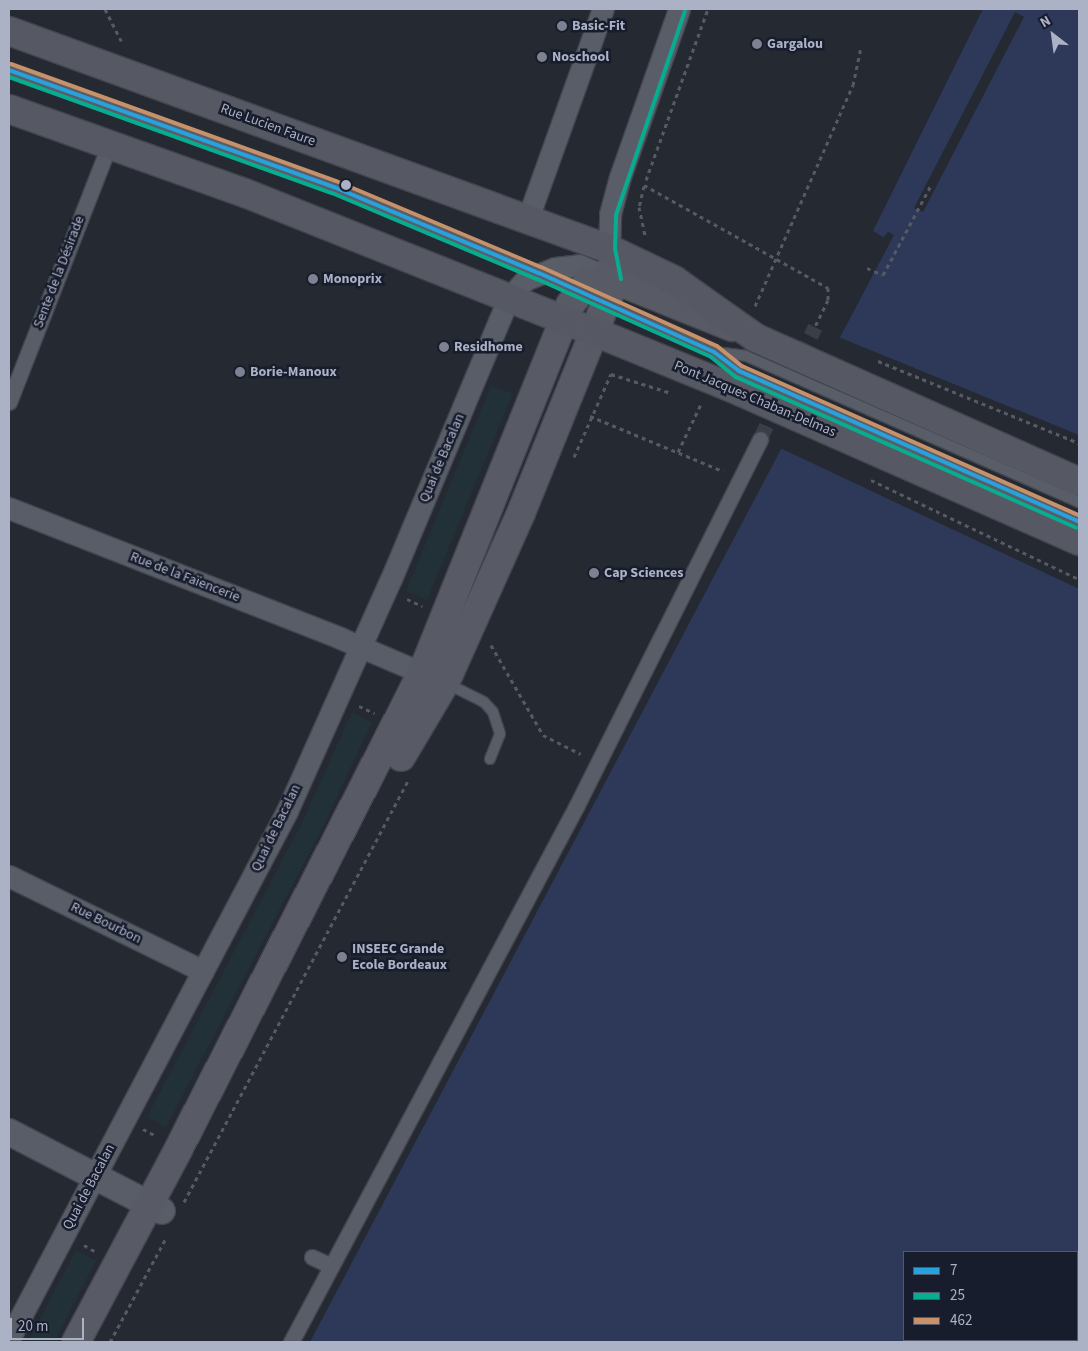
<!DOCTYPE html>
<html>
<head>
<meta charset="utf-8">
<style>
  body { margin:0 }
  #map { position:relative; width:1088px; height:1351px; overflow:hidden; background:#252932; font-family:"Source Sans 3",sans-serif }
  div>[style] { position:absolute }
  .green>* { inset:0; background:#223138 }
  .water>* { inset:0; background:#2e395a }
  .pier>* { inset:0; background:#252932 }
  .pedestrian-tunnel>* { height:15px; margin-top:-7.5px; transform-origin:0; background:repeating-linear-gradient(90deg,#393e48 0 15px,transparent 0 23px) }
  .path>* { height:3px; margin-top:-1.5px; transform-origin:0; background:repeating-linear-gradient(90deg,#565a64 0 4px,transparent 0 8px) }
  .roads { filter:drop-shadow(1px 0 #42454d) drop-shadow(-1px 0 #42454d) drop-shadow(0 1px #42454d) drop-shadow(0 -1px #42454d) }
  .service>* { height:10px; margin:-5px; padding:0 5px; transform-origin:5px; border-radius:5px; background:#595d67 }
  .pedestrian>* { height:15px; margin:-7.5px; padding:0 7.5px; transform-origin:7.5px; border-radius:7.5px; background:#595d67 }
  .minor>* { height:21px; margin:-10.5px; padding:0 10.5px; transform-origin:10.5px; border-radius:10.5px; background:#595d67 }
  .tertiary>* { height:26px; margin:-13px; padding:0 13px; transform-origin:13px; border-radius:13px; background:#595d67 }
  .secondary>* { height:28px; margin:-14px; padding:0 14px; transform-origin:14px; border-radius:14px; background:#585b65 }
  .primary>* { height:28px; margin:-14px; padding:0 14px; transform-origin:14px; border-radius:14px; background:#565963 }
  .bus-1>* { height:4px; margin:-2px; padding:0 2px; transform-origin:2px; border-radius:2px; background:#26a2de }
  .bus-2>* { height:4px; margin:-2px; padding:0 2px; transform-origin:2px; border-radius:2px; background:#06ad90 }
  .bus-3>* { height:4px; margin:-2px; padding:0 2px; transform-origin:2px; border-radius:2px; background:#c7916a }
  .dots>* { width:14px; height:14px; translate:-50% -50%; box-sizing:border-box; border:2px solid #181d2d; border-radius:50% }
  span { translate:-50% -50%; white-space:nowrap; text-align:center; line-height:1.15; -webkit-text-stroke:5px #181d2d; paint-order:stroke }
  .poi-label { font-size:14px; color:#acb2c5; font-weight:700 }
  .left { translate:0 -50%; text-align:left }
  .street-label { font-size:14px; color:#acb2c5 }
  .frame { position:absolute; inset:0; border:10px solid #acb2c5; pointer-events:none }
  .legend { position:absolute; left:903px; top:1251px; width:175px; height:90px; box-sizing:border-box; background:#181d2d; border:1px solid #53596a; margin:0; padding:6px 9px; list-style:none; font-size:15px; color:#acb2c5 }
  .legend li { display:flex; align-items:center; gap:10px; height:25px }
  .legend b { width:25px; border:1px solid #53596a }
  .north { position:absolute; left:1028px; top:10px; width:50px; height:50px; -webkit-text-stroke:4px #181d2d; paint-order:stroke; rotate:330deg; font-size:14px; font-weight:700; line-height:20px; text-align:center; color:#acb2c5 }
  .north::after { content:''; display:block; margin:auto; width:18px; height:22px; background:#acb2c5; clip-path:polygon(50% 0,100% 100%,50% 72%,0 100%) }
  .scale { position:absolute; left:10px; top:1318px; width:74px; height:22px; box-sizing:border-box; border:2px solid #acb2c5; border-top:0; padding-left:6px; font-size:15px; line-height:18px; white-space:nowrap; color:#acb2c5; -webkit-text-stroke:4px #181d2d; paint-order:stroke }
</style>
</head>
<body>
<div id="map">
  <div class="green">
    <div style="clip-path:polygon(491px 386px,513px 393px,427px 600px,406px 591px)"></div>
    <div style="clip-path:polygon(352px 712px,372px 722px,321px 830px,166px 1127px,147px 1117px,303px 821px)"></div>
    <div style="clip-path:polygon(76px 1250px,96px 1261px,54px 1342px,28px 1342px)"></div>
  </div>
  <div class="water">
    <div style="clip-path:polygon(evenodd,983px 9px,1079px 9px,1079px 1342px,310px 1342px,894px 235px,888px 232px,883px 237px,873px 231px,983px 9px,904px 1252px,1077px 1252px,1077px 1340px,904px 1340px,904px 1252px)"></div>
  </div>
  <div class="pier">
    <div style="clip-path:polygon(1015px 12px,1024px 17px,923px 212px,914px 208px)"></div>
    <div style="clip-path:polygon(836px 336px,1079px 435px,1079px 589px,778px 447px)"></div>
  </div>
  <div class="pedestrian-tunnel">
    <div style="left:760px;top:439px;width:125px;rotate:-63.8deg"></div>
  </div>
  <div class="path">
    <div style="left:105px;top:9px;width:36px;rotate:63deg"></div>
    <div style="left:646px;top:180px;width:182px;rotate:-70.1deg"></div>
    <div style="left:644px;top:185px;width:211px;rotate:29.2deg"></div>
    <div style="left:828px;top:288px;width:12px;rotate:90deg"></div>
    <div style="left:828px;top:300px;width:30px;rotate:116deg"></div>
    <div style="left:644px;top:186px;width:22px;rotate:103deg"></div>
    <div style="left:639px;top:207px;width:30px;rotate:78deg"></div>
    <div style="left:867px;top:268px;width:17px;rotate:24deg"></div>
    <div style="left:883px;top:275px;width:102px;rotate:-61.9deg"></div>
    <div style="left:755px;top:306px;width:242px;rotate:-66.1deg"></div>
    <div style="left:853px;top:85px;width:39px;rotate:-78deg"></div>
    <div style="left:878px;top:361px;width:217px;rotate:22.2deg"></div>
    <div style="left:590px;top:416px;width:144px;rotate:22.5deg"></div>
    <div style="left:678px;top:452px;width:53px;rotate:-64.4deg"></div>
    <div style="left:574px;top:457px;width:91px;rotate:-66deg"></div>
    <div style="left:611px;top:374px;width:63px;rotate:17.6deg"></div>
    <div style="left:871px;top:480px;width:230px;rotate:25.5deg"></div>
    <div style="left:407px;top:599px;width:17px;rotate:25deg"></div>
    <div style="left:491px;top:645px;width:104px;rotate:60deg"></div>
    <div style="left:543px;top:735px;width:42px;rotate:26.6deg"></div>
    <div style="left:359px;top:706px;width:17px;rotate:25deg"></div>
    <div style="left:143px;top:1129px;width:15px;rotate:28deg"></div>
    <div style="left:184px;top:1202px;width:477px;rotate:-62deg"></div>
    <div style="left:84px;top:1245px;width:14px;rotate:30deg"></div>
    <div style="left:110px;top:1342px;width:120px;rotate:-61.7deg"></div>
  </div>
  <div class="roads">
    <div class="service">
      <div style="left:9px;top:70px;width:345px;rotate:19.8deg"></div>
      <div style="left:334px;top:187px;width:266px;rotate:23deg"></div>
      <div style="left:605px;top:304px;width:119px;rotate:23.8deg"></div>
      <div style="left:714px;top:352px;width:31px;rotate:37deg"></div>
      <div style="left:739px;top:371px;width:372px;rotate:23.9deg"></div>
      <div style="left:715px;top:352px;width:31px;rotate:7deg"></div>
      <div style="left:746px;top:356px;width:364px;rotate:23.7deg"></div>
      <div style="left:446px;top:683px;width:42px;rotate:26.6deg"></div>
      <div style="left:484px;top:702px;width:13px;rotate:48deg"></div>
      <div style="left:493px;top:712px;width:23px;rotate:72deg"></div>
      <div style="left:500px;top:734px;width:27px;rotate:112deg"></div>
    </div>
    <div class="pedestrian">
      <div style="left:9px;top:402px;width:278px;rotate:-68.7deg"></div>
      <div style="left:312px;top:1257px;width:21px;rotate:25deg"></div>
      <div style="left:291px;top:1342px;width:608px;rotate:-61.96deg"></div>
      <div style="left:577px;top:805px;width:409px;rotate:-63.4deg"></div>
    </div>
    <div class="minor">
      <div style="left:528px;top:218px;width:222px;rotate:-70.3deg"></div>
      <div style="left:609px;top:249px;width:35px;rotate:-88deg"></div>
      <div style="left:610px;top:214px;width:38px;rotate:-75deg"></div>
      <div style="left:620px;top:177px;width:178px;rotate:-70.6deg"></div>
      <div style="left:9px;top:508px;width:356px;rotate:21.4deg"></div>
      <div style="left:340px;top:638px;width:104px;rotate:23.1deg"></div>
      <div style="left:9px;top:876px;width:216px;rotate:26.1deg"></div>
      <div style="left:9px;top:1339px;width:597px;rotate:-62.23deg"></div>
      <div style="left:287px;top:811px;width:254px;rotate:-65.9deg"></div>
      <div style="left:391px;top:579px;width:303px;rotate:-67.3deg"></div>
      <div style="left:508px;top:299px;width:25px;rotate:-48deg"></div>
      <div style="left:525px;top:280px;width:32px;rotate:-22deg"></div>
      <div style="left:555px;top:268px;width:24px;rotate:-7deg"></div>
      <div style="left:579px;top:265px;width:38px;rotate:23deg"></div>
    </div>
    <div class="tertiary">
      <div style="left:9px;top:1132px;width:172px;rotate:27.3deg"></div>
    </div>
    <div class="secondary">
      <div style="left:401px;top:757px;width:86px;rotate:-59.3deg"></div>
      <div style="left:445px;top:683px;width:186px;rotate:-65.9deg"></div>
      <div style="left:521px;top:513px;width:251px;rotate:-68deg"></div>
      <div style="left:615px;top:280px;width:15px;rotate:-101deg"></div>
      <div style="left:76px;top:1342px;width:220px;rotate:-62deg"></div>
      <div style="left:179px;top:1148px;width:534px;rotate:-62.91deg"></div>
      <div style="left:422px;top:673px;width:397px;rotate:-68.1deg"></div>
      <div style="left:570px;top:305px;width:28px;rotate:-52deg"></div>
      <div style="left:587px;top:283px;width:28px;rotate:-6deg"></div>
      <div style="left:615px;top:280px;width:126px;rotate:21.9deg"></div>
    </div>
    <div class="primary">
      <div style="left:9px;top:31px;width:638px;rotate:19.97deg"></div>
      <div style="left:609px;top:249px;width:72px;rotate:25.5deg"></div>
      <div style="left:674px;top:280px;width:100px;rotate:35.3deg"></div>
      <div style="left:756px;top:338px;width:354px;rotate:24deg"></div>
      <div style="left:9px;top:109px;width:251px;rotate:19.6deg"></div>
      <div style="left:245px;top:193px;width:377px;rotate:21.7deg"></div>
      <div style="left:595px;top:332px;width:146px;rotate:22.2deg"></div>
      <div style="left:730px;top:387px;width:381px;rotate:23.8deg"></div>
    </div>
  </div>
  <div class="bus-1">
    <div style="left:9px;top:70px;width:345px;rotate:19.8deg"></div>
    <div style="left:334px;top:187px;width:222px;rotate:22.8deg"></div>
    <div style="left:539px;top:273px;width:192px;rotate:24.3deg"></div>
    <div style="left:714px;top:352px;width:31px;rotate:37deg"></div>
    <div style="left:739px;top:371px;width:372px;rotate:23.9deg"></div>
  </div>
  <div class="bus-2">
    <div style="left:9px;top:77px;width:343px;rotate:19.8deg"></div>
    <div style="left:332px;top:193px;width:222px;rotate:22.8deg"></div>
    <div style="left:537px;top:279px;width:191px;rotate:24.1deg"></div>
    <div style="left:711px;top:357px;width:32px;rotate:39deg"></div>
    <div style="left:736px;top:377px;width:372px;rotate:23.9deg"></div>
    <div style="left:621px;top:279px;width:32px;rotate:-101deg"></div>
    <div style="left:615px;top:248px;width:33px;rotate:-88deg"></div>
    <div style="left:616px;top:215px;width:215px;rotate:-71.3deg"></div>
  </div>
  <div class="bus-3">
    <div style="left:11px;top:64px;width:345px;rotate:19.8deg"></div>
    <div style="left:336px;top:181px;width:222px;rotate:22.8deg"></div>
    <div style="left:541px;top:267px;width:193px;rotate:24.2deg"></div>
    <div style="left:717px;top:346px;width:32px;rotate:39deg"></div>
    <div style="left:742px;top:366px;width:368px;rotate:23.9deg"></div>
  </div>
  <div class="dots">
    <div style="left:562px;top:26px;background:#7d8292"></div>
    <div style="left:757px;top:44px;background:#7d8292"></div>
    <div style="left:542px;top:57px;background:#7d8292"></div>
    <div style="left:346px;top:185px;background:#acb2c5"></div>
    <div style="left:313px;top:279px;background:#7d8292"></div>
    <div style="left:444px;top:347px;background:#7d8292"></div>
    <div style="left:240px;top:372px;background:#7d8292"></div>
    <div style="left:594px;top:573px;background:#7d8292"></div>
    <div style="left:342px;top:957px;background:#7d8292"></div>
  </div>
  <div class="poi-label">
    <span class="left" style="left:572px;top:26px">Basic-Fit</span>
    <span class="left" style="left:767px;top:44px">Gargalou</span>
    <span class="left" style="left:552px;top:57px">Noschool</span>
    <span class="left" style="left:323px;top:279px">Monoprix</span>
    <span class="left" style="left:454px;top:347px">Residhome</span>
    <span class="left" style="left:250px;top:372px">Borie-Manoux</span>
    <span class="left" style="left:604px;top:573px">Cap Sciences</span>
    <span class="left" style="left:352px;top:957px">INSEEC Grande<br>Ecole Bordeaux</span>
  </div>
  <div class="street-label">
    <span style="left:268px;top:125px;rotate:20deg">Rue Lucien Faure</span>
    <span style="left:59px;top:272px;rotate:-69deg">Sente de la Désirade</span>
    <span style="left:755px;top:399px;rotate:23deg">Pont Jacques Chaban-Delmas</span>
    <span style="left:442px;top:458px;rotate:-67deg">Quai de Bacalan</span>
    <span style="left:185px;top:577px;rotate:21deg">Rue de la Faïencerie</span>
    <span style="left:276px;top:828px;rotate:-64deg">Quai de Bacalan</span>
    <span style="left:106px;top:923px;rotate:26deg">Rue Bourbon</span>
    <span style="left:89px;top:1187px;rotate:-62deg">Quai de Bacalan</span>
  </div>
  <div class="frame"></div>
  <ul class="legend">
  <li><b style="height:6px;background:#26a2de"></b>7</li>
  <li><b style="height:6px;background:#06ad90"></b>25</li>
  <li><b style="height:6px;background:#c7916a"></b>462</li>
  </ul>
  <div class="north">N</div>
  <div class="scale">20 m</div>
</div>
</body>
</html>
